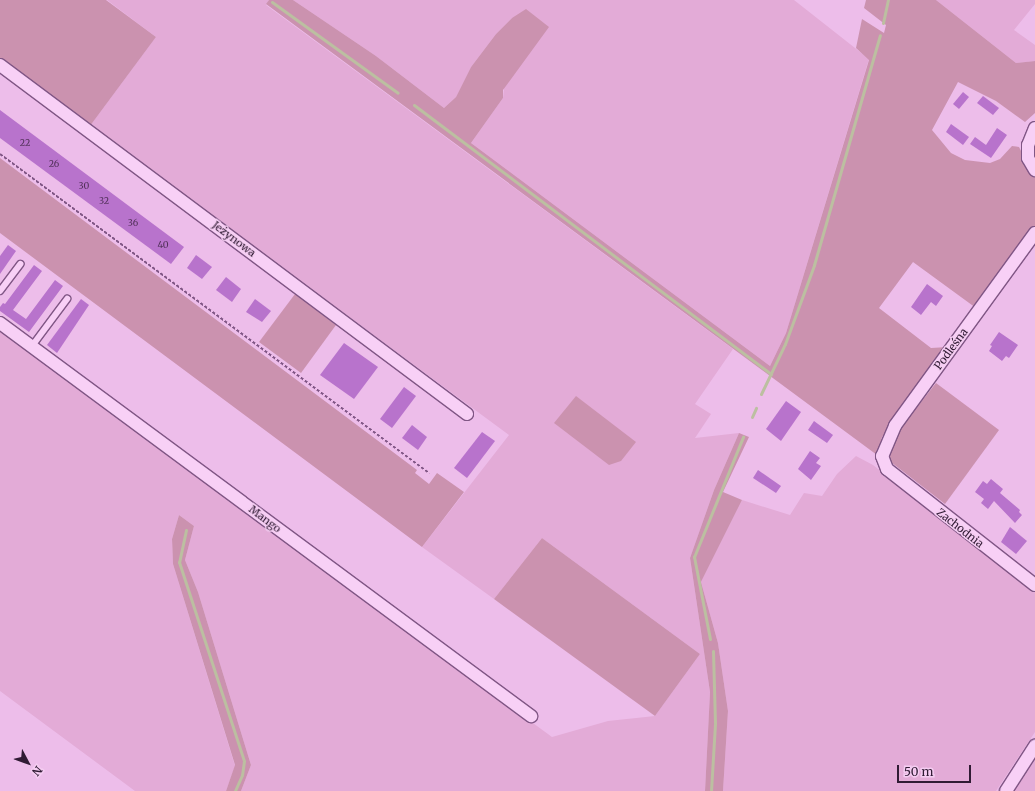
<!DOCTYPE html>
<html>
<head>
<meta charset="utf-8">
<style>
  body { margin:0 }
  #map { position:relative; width:1035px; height:791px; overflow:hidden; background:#edbdea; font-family:Merriweather,serif }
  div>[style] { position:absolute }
  .farmland>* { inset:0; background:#e3abd7 }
  .green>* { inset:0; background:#cb92af }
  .stream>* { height:3px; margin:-1.5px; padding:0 1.5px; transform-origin:1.5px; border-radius:1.5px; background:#bcbfa1 }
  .building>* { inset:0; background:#b873cc }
  .path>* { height:2px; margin-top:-1px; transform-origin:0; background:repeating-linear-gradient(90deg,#805685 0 3px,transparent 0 5px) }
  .roads { filter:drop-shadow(1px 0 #805685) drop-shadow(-1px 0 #805685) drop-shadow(0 1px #805685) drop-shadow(0 -1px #805685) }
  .lane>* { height:6px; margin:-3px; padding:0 3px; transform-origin:3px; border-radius:3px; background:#f8d0f6 }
  .street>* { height:12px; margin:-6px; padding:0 6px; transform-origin:6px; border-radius:6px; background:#f8d0f6 }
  span { translate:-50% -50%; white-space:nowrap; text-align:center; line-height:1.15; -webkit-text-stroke:3px #f5cdf2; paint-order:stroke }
  .number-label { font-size:9px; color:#52315a }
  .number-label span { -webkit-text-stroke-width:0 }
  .street-label { font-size:11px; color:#301b34 }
  .north { position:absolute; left:8px; top:743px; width:40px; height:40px; -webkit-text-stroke:3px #f5cdf2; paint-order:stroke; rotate:131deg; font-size:11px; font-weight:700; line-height:16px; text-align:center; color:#301b34 }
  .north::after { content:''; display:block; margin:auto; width:14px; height:18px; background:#301b34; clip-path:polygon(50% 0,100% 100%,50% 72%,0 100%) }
  .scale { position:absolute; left:897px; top:765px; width:74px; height:18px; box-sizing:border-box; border:2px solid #301b34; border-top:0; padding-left:5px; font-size:12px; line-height:14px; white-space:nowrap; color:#301b34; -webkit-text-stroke:3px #f5cdf2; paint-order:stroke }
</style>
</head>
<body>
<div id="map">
  <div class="farmland">
    <div style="clip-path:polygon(107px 0,269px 0,266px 5px,733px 349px,695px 404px,711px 414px,695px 438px,739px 433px,714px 490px,690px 558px,710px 692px,705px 791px,241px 791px,251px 765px,198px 592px,185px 560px,194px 526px,179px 515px,172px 539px,173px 564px,235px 766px,226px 791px,135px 791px,0 691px,0 331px,552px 737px,608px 721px,655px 716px,700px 654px,542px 538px,494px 599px,422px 547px,509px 435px,90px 126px,156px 37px)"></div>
    <div style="clip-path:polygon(293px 0,794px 0,869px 59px,786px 333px,770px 366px,471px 143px,503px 98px,512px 18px,496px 34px,471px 67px,456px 97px,444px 108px,376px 56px)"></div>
    <div style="clip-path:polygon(936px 0,1035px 0,1035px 4px,1014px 30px,1035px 45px,1035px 61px,1016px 63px)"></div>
    <div style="clip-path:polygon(856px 456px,873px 465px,1035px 592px,1035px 732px,996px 791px,723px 791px,728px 711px,718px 643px,701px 582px,742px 500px,790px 515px,804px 493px,822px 496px,837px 474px)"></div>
    <div style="clip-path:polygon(1035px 753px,1035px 791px,1011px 791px)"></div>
  </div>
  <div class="green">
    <div style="clip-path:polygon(0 0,106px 0,156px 37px,90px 126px,0 59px)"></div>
    <div style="clip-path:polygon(269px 0,293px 0,376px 56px,444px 108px,456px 97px,471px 67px,496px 34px,512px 18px,526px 9px,549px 27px,503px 90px,503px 98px,471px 143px,770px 366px,786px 333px,869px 60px,856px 48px,862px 19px,884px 33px,886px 25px,864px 8px,866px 0,936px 0,1016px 63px,1035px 61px,1035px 113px,1025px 122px,996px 101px,958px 82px,932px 130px,951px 153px,965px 160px,990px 163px,1000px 159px,1012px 146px,1019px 147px,1035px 178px,1035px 227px,976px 308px,913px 262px,879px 308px,931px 348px,948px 347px,882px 437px,877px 455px,266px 4px)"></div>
    <div style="clip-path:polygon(0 158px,417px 470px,415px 473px,429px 484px,437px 473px,464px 492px,422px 547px,0 233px)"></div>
    <div style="clip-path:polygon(295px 294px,336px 325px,301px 373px,259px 342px)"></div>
    <div style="clip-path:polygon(936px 383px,999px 430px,945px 504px,887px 459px,892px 439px)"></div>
    <div style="clip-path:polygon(576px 396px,636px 442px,621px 461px,609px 465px,554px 423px)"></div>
    <div style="clip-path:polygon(739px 433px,749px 437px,723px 492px,742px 500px,701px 582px,718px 643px,728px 711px,723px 791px,705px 791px,710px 692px,690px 558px,714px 490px)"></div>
    <div style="clip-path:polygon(179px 515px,194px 526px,185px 560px,198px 592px,251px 765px,241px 791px,226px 791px,235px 765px,173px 564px,172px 539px)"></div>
    <div style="clip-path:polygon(542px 538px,700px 654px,655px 716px,494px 599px)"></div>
  </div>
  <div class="stream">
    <div style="left:272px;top:2px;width:155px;rotate:35.8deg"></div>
    <div style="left:883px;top:23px;width:24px;rotate:-78deg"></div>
    <div style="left:414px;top:105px;width:447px;rotate:37deg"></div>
    <div style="left:761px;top:394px;width:55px;rotate:-64.4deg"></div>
    <div style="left:785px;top:344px;width:84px;rotate:-69.8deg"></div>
    <div style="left:814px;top:265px;width:239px;rotate:-74deg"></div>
    <div style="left:752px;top:417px;width:10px;rotate:-66deg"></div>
    <div style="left:186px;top:530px;width:33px;rotate:102deg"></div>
    <div style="left:179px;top:562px;width:209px;rotate:71.9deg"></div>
    <div style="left:244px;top:761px;width:14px;rotate:98deg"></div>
    <div style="left:242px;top:775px;width:17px;rotate:114deg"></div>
    <div style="left:710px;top:639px;width:84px;rotate:-101deg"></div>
    <div style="left:694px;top:557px;width:130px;rotate:-67.8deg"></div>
    <div style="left:711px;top:791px;width:68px;rotate:-86.6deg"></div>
    <div style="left:715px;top:723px;width:72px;rotate:-91.6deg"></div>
  </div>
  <div class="building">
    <div style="clip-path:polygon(963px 92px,969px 97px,959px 109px,953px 104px)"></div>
    <div style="clip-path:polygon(983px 96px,999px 108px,993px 115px,977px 103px)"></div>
    <div style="clip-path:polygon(0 110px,184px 247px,171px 264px,0 138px)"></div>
    <div style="clip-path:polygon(951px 124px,969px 137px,963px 145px,946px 132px)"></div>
    <div style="clip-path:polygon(997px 128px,1007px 135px,991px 158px,970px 144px,975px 137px,986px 145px)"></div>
    <div style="clip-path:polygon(8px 245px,16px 251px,0 274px,0 256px)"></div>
    <div style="clip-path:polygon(196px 255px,212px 267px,202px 279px,187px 268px)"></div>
    <div style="clip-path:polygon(34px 265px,42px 271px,13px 310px,26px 319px,55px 280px,63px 286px,29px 332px,0 311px,0 307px,3px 303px,5px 304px)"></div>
    <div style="clip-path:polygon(226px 277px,241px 289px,232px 302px,216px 290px)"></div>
    <div style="clip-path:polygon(927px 284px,943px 296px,936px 306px,931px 302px,921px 315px,911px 307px)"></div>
    <div style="clip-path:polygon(81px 299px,89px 305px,57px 353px,47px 345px)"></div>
    <div style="clip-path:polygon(255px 299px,271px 311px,262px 322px,246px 312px)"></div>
    <div style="clip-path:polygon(999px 332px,1018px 345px,1009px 358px,1006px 356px,1002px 361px,989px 351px,992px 346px,990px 345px)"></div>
    <div style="clip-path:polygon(344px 343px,378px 367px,354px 399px,320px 375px)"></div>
    <div style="clip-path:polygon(404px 387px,416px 396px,392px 428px,380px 419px)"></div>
    <div style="clip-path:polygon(786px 401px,801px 412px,781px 441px,766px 429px)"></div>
    <div style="clip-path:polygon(814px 421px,833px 435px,827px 443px,808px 430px)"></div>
    <div style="clip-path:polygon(412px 425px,427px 437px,418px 450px,402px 438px)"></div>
    <div style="clip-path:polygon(482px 432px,495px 441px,467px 478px,454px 468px)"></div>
    <div style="clip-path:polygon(810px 451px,820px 458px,816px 463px,821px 466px,811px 480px,798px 469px)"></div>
    <div style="clip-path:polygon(758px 470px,781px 486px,776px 493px,753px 478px)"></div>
    <div style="clip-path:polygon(991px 479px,1003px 489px,1000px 493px,1020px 510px,1019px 512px,1022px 515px,1015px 523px,994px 501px,988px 509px,981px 503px,984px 499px,975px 492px,983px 481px,987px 484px)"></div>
    <div style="clip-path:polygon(1010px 527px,1027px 541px,1016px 554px,1001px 542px)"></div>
  </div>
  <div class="path">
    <div style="left:0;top:154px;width:535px;rotate:36.63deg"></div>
  </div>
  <div class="roads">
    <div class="lane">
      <div style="left:0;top:291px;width:34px;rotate:-53deg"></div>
      <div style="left:32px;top:346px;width:59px;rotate:-53.3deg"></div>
    </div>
    <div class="street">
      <div style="left:0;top:65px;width:583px;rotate:36.77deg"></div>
      <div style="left:1035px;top:128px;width:18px;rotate:112deg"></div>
      <div style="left:1028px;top:145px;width:13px;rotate:90deg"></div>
      <div style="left:1028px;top:158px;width:14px;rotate:60deg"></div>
      <div style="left:1035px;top:233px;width:238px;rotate:126deg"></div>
      <div style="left:895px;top:426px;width:33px;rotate:113deg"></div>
      <div style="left:882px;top:456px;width:14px;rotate:69deg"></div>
      <div style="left:887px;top:469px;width:188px;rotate:38.1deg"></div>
      <div style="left:0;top:323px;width:661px;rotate:36.51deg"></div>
      <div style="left:1006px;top:791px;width:54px;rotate:-57.2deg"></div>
    </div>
  </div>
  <div class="number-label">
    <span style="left:25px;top:143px">22</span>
    <span style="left:54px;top:164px">26</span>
    <span style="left:84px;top:186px">30</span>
    <span style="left:104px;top:201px">32</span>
    <span style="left:133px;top:223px">36</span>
    <span style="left:163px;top:245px">40</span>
  </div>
  <div class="street-label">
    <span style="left:234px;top:239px;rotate:37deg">Jeżynowa</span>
    <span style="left:951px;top:349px;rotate:-54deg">Podleśna</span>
    <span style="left:265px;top:519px;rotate:37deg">Mango</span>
    <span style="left:960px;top:528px;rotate:38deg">Zachodnia</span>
  </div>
  <div class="north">N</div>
  <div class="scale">50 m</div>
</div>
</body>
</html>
